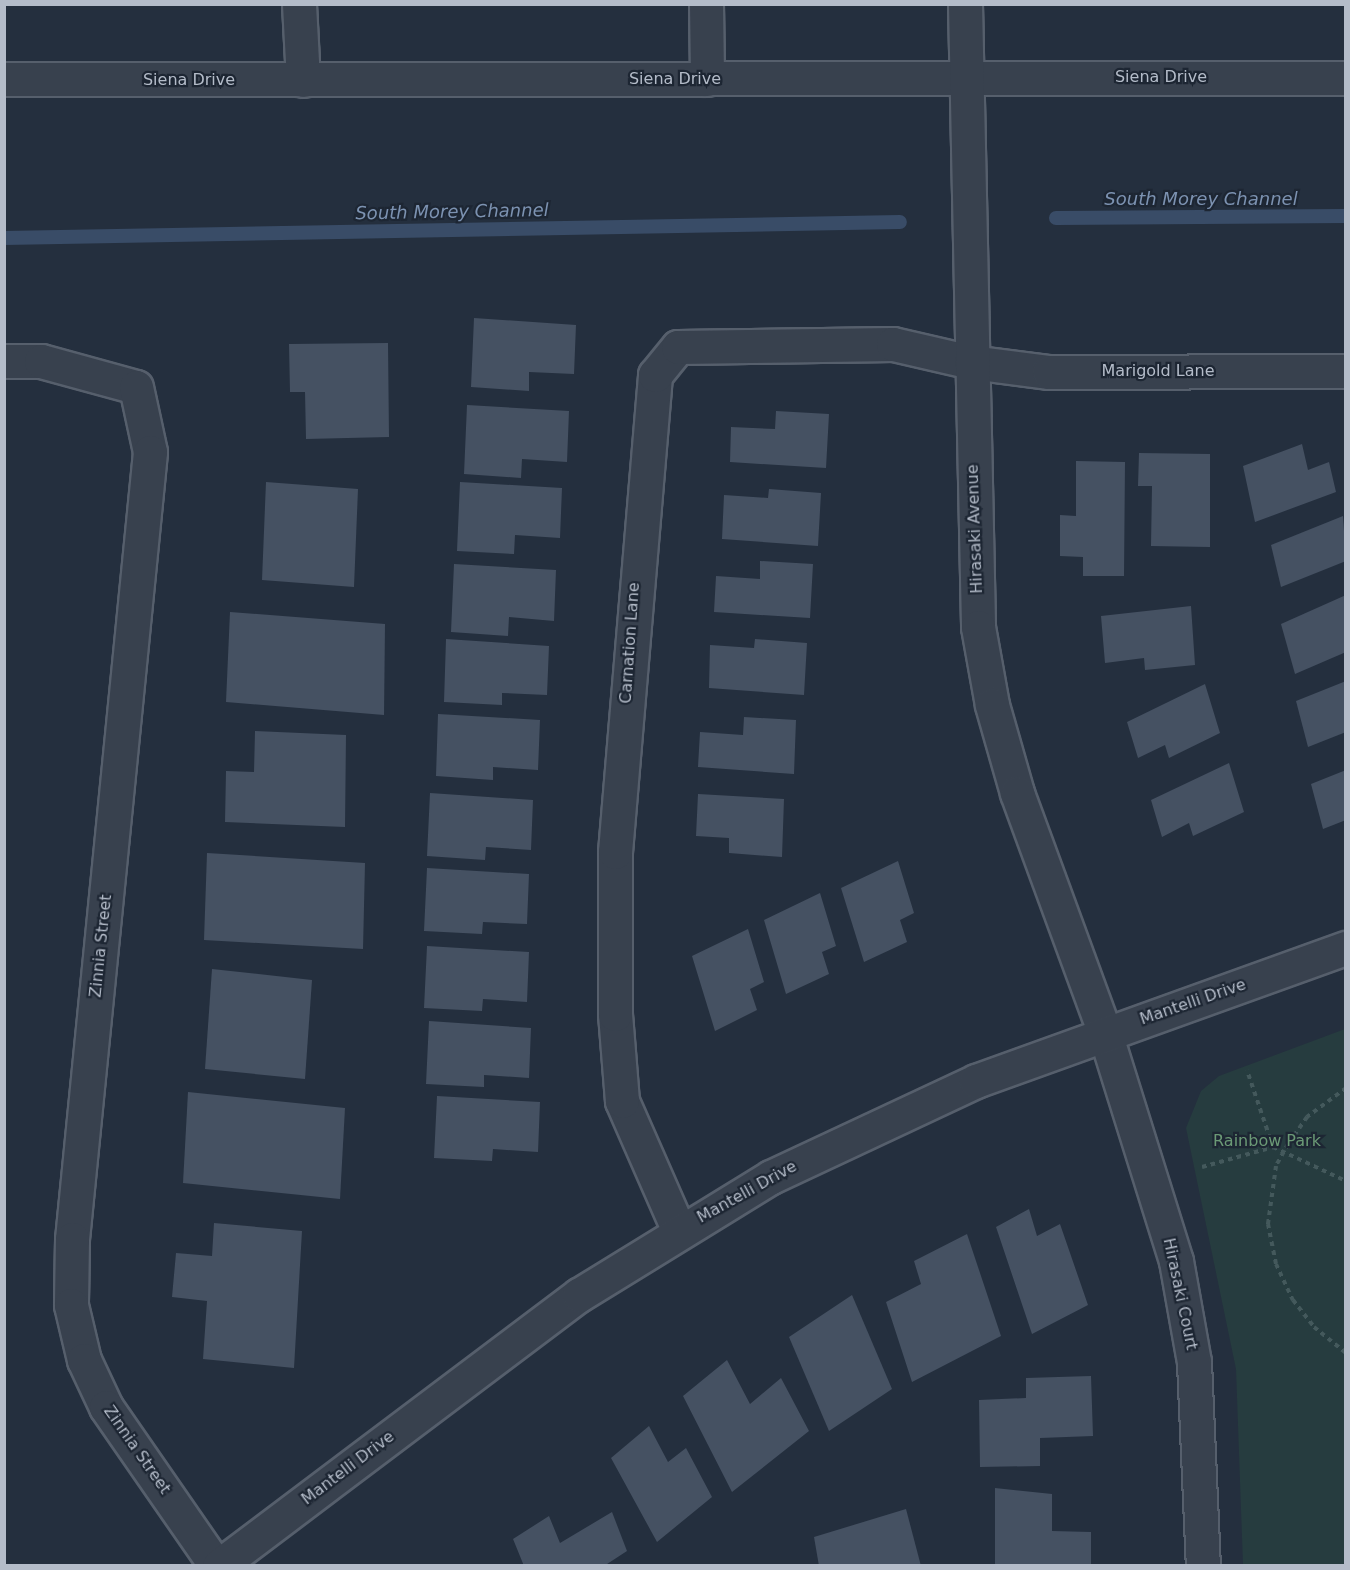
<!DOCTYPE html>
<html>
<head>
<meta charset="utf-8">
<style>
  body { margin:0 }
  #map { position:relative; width:1350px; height:1570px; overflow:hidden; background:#242f3e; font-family:"DejaVu Sans",sans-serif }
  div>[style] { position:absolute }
  .green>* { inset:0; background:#263c3f }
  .stream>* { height:14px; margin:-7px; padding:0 7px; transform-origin:7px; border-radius:7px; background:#394c67 }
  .building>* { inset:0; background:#455162 }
  .path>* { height:4px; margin-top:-2px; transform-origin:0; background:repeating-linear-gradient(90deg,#44595c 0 4.5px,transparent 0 9px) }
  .roads { filter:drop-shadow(2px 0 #565f6c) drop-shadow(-2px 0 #565f6c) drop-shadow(0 2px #565f6c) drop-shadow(0 -2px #565f6c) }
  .minor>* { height:33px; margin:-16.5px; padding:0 16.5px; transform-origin:16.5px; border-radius:16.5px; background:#38414e }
  .tertiary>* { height:33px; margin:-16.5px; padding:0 16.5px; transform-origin:16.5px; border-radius:16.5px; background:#38414e }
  span { translate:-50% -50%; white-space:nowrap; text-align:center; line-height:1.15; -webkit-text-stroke:4.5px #1d2633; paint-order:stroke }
  .street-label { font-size:16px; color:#b4bcc9 }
  .park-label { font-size:16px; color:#6b9a76 }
  .water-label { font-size:18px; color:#7c92b1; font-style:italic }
  .frame { position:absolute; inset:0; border:6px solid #b4bcc9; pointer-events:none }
</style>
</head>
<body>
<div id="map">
  <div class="green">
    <div style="clip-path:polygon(1345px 1029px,1345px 1565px,1243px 1565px,1236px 1369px,1186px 1128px,1201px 1091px,1219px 1076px)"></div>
  </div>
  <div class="stream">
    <div style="left:1056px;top:218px;width:290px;rotate:-0.4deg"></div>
    <div style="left:4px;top:238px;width:896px;rotate:-1.02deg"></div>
  </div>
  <div class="building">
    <div style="clip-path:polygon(474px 318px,576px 325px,574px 374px,529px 372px,529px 391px,471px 387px)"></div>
    <div style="clip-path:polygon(388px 343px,389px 437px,306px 439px,305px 392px,290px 392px,289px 344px)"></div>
    <div style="clip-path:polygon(467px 405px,569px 411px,567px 462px,522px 459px,521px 478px,464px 474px)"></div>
    <div style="clip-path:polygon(776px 411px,829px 414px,826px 468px,730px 462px,731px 427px,775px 429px)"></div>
    <div style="clip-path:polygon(1302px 444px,1308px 470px,1329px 462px,1336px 492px,1255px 522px,1243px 466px)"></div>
    <div style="clip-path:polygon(1139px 453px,1210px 454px,1210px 547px,1151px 546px,1152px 486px,1138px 486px)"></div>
    <div style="clip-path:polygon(1076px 461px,1125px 462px,1124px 576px,1083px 576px,1083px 557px,1060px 556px,1060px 515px,1076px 516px)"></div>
    <div style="clip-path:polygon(266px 482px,358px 489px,354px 587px,262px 580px)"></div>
    <div style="clip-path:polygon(460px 482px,562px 488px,560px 538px,515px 535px,514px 554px,457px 551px)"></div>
    <div style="clip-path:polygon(769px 489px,821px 493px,818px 546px,722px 539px,724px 495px,768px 498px)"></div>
    <div style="clip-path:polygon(1343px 516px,1346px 561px,1281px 587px,1271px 545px)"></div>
    <div style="clip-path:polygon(760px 561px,813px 564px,810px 618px,714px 612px,716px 576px,760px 579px)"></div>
    <div style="clip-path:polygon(454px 564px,556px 570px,554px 621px,509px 617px,508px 636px,451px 632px)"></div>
    <div style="clip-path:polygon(1346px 595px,1346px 652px,1295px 674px,1281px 624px)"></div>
    <div style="clip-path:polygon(1191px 606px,1195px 665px,1145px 670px,1144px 658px,1105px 663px,1101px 616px)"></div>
    <div style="clip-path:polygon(230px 612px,385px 624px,384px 715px,226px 702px)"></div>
    <div style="clip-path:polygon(446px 639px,549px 646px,547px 695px,502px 693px,502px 705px,444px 702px)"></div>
    <div style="clip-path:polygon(755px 639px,807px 643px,804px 695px,709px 688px,710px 645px,754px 648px)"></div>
    <div style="clip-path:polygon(1346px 681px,1346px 732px,1308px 747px,1296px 701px)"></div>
    <div style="clip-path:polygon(1205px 684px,1220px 733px,1169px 758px,1165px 745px,1138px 758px,1127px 722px)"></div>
    <div style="clip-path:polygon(438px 714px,540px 720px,538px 770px,493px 767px,493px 780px,436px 776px)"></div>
    <div style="clip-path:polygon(744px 717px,796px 720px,794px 774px,698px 767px,700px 732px,743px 735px)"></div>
    <div style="clip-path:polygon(255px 731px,346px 735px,345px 827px,225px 822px,226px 771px,254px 772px)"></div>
    <div style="clip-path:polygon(1229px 763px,1244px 812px,1193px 836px,1189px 823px,1162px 837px,1151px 800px)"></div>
    <div style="clip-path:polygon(1346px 770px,1346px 820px,1323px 829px,1311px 784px)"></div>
    <div style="clip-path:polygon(430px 793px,533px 800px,531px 850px,486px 847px,485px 860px,427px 856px)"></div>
    <div style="clip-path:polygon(698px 794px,784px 799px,782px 857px,729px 853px,729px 838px,696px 836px)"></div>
    <div style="clip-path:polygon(207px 853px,365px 863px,363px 949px,204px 940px)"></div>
    <div style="clip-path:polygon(898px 861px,914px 913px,900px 920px,907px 942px,864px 962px,841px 888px)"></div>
    <div style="clip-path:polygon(427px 868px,529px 874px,527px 924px,483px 922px,482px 934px,424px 931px)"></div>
    <div style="clip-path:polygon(820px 893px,836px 946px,822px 952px,829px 974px,786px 994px,764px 920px)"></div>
    <div style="clip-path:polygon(748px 929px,764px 982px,750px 989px,757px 1010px,715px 1031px,692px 956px)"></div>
    <div style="clip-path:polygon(427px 946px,529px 952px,527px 1002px,483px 999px,482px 1011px,424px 1008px)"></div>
    <div style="clip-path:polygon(212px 969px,312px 980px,305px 1079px,205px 1069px)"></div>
    <div style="clip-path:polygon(429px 1021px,531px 1028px,529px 1078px,484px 1075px,484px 1087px,426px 1084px)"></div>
    <div style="clip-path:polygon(188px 1092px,345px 1108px,340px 1199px,183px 1183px)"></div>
    <div style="clip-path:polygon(437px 1096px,540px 1102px,538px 1152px,493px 1149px,492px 1161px,434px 1158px)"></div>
    <div style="clip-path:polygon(1029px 1209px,1037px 1236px,1060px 1224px,1088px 1305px,1032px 1334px,996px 1227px)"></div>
    <div style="clip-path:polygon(214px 1223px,302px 1231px,294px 1368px,203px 1359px,207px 1301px,172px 1297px,176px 1253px,212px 1256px)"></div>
    <div style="clip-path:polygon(967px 1234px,1001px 1336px,912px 1382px,886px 1302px,921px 1284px,914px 1261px)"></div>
    <div style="clip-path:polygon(852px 1295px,892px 1389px,829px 1431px,789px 1337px)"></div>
    <div style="clip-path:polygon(727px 1360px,750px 1404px,781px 1378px,809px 1431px,732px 1492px,683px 1396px)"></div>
    <div style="clip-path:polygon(1091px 1376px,1093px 1436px,1040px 1438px,1040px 1466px,980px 1467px,979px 1400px,1026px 1398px,1026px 1378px)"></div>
    <div style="clip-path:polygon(649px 1426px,668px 1462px,686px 1448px,712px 1497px,657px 1542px,611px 1458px)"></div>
    <div style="clip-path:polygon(995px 1488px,1052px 1494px,1052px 1531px,1091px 1532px,1091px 1566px,995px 1566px)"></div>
    <div style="clip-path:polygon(906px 1509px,921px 1566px,819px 1566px,814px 1537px)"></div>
    <div style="clip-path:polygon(612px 1512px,627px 1551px,604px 1566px,524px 1566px,513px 1539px,549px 1516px,560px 1543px)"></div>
  </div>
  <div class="path">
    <div style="left:1346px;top:1088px;width:49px;rotate:143.4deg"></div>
    <div style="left:1307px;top:1117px;width:33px;rotate:125deg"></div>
    <div style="left:1288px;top:1144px;width:25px;rotate:119deg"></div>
    <div style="left:1276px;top:1166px;width:59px;rotate:97.9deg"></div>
    <div style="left:1268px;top:1224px;width:41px;rotate:78.7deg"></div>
    <div style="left:1276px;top:1264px;width:40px;rotate:65deg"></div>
    <div style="left:1293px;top:1300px;width:34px;rotate:52deg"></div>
    <div style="left:1314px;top:1327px;width:41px;rotate:39.1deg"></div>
    <div style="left:1273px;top:1147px;width:81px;rotate:25deg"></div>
    <div style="left:1202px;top:1167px;width:74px;rotate:-15.7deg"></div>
    <div style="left:1273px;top:1147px;width:81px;rotate:-108.7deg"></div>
  </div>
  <div class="roads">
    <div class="minor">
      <div style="left:299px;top:4px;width:76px;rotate:87deg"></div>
      <div style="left:706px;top:4px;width:75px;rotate:89.2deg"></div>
      <div style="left:4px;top:79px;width:1342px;rotate:-0.04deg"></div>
      <div style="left:4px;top:361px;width:37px"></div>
      <div style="left:41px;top:361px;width:98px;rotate:15.3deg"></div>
      <div style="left:136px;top:387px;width:66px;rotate:77.8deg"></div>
      <div style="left:150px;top:452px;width:791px;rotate:95.66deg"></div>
      <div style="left:72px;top:1239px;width:66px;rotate:90.9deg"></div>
      <div style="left:71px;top:1305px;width:57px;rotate:76.7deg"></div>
      <div style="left:84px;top:1360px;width:52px;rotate:64.9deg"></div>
      <div style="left:106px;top:1407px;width:193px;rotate:55.3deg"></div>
      <div style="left:1105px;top:1033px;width:239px;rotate:72.7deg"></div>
      <div style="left:1176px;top:1261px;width:103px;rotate:79.9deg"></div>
      <div style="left:1194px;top:1362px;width:204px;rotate:87.5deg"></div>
      <div style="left:679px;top:1231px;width:142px;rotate:-113.7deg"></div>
      <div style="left:622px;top:1101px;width:87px;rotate:-94.6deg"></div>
      <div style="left:615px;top:1014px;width:162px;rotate:-90deg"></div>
      <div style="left:615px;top:852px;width:479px;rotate:-85.2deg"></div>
      <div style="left:655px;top:375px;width:36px;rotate:-51deg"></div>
      <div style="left:678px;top:347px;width:215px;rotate:-0.8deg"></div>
      <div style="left:893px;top:344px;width:80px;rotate:13deg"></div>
      <div style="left:971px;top:362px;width:79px;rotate:7.3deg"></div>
      <div style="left:1049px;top:372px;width:297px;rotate:-0.2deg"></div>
    </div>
    <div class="tertiary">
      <div style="left:965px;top:4px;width:623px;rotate:88.8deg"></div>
      <div style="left:978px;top:627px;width:79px;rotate:79.8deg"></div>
      <div style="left:992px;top:705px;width:91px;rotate:74.1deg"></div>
      <div style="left:1017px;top:793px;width:256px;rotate:69.9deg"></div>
      <div style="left:219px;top:1566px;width:451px;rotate:-37deg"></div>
      <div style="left:579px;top:1295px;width:225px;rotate:-31.6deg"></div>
      <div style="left:771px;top:1177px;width:226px;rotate:-25.1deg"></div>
      <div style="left:976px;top:1081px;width:393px;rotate:-19.8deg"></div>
    </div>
  </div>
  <div class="street-label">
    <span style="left:1161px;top:77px">Siena Drive</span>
    <span style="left:675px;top:79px">Siena Drive</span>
    <span style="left:189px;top:80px">Siena Drive</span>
    <span style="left:1158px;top:371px">Marigold Lane</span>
    <span style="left:975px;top:529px;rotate:-92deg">Hirasaki Avenue</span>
    <span style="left:630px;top:643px;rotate:-86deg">Carnation Lane</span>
    <span style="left:101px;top:946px;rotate:-84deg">Zinnia Street</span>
    <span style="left:1193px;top:1002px;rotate:-19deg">Mantelli Drive</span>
    <span style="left:747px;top:1192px;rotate:-29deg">Mantelli Drive</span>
    <span style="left:1180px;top:1294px;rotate:78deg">Hirasaki Court</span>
    <span style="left:137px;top:1450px;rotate:55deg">Zinnia Street</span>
    <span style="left:348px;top:1468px;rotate:-37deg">Mantelli Drive</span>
  </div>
  <div class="park-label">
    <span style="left:1267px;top:1141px">Rainbow Park</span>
  </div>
  <div class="water-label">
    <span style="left:1201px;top:199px">South Morey Channel</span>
    <span style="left:452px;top:212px;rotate:-1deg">South Morey Channel</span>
  </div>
  <div class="frame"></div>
</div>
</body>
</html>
